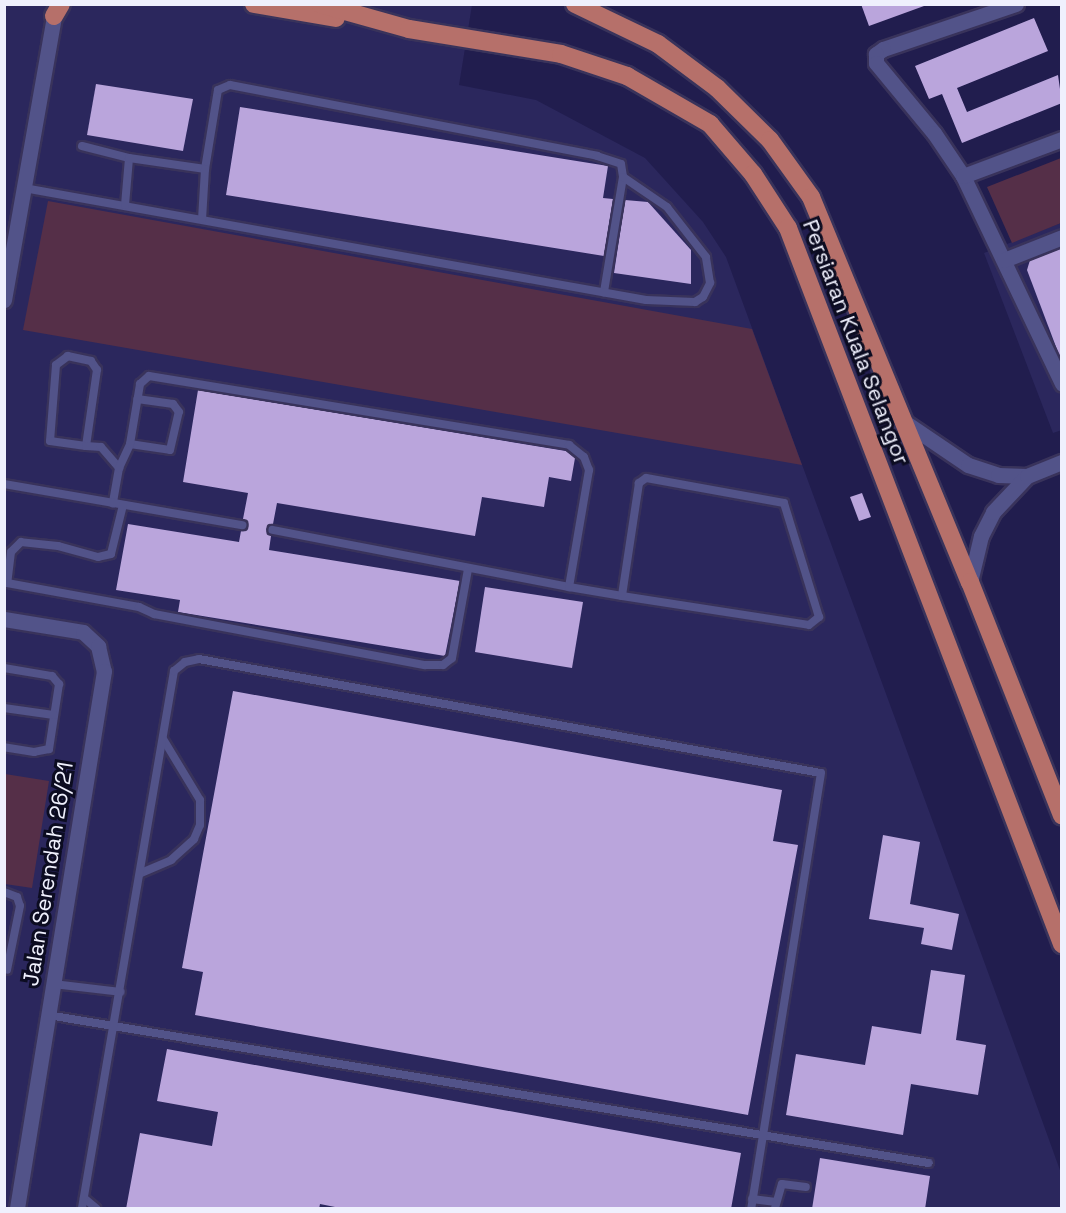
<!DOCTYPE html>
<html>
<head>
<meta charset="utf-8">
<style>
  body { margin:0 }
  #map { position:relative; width:1066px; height:1213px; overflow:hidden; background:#211d4e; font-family:"Space Grotesk",sans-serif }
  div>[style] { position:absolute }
  .built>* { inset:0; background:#2b275d }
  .green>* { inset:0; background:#552f48 }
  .building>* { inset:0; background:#baa5dc }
  .roads { filter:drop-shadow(2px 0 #39335b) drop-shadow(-2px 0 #39335b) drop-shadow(0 2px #39335b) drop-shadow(0 -2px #39335b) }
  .lane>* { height:8px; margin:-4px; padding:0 4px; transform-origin:4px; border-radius:4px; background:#525389 }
  .street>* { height:15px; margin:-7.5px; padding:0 7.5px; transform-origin:7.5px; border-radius:7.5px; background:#525389 }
  .primary>* { height:18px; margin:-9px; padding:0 9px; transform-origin:9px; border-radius:9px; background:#b6706a }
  span { translate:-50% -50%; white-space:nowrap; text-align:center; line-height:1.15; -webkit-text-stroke:6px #0c0c21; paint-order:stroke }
  .street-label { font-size:22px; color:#eff0fd }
  .frame { position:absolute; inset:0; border:6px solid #eff0fd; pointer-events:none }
</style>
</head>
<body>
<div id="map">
  <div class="built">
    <div style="clip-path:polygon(5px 5px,472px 5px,459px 85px,536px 100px,645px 158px,703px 222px,726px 257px,1026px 1076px,1061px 1173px,1061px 1208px,5px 1208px)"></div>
    <div style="clip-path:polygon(1061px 223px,1062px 430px,1053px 433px,984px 253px)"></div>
  </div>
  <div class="green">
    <div style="clip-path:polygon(1061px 158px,1061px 223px,1012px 243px,987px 187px)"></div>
    <div style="clip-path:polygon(48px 201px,752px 329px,802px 465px,23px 330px)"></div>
    <div style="clip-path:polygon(5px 774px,49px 781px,32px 888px,5px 884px)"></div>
  </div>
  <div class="building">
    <div style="clip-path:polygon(861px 4px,924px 4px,924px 6px,869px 26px)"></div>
    <div style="clip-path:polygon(1034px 18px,1048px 51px,957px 88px,967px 112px,1058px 75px,1062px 103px,962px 143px,942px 94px,929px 99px,915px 66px)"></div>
    <div style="clip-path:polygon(96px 84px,193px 99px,183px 151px,87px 135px)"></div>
    <div style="clip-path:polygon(240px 107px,608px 166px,603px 198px,613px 199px,604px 256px,226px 195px)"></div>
    <div style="clip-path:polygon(625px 200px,648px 202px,691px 250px,691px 284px,614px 273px)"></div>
    <div style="clip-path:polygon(1062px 248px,1062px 360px,1061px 360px,1027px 270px,1030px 260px)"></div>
    <div style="clip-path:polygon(198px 390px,566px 451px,575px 458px,571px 481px,549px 477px,544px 507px,482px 497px,475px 536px,277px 503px,273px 524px,266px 529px,271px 536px,269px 550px,460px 581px,445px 656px,178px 612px,180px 600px,116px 590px,128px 524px,239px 542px,241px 531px,248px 527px,243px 519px,248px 493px,183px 482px)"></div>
    <div style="clip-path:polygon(862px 493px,871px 517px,859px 521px,850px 497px)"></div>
    <div style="clip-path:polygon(485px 587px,583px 602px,572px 668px,475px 652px)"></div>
    <div style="clip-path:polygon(233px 691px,782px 790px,773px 841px,798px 845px,748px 1115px,195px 1015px,203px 972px,182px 968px)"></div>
    <div style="clip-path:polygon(883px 835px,920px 842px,910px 904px,959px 914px,952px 950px,921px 944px,924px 928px,869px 919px)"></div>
    <div style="clip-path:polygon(931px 970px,965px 975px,956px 1040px,986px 1045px,978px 1095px,911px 1084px,903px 1135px,786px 1115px,796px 1054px,865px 1065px,872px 1026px,921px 1034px)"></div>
    <div style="clip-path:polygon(167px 1049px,741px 1153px,731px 1209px,345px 1209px,320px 1204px,319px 1209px,126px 1209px,140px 1133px,212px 1146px,218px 1112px,157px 1101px)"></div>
    <div style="clip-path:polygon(820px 1158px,930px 1176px,925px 1209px,812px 1209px)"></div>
  </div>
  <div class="roads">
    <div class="lane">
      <div style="left:82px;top:146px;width:49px;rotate:14.3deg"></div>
      <div style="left:205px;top:169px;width:80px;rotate:-80.7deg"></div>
      <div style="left:218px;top:90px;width:13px;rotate:-23deg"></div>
      <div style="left:230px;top:85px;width:374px;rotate:10.9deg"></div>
      <div style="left:597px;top:156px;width:25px;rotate:18deg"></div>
      <div style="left:621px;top:164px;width:13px;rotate:81deg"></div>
      <div style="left:623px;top:177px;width:117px;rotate:99.4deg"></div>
      <div style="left:24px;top:188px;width:632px;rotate:10.21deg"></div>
      <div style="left:646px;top:300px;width:49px;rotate:2.3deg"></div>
      <div style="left:695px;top:302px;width:9px;rotate:-32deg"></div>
      <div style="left:703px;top:297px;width:16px;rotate:-63deg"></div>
      <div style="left:710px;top:283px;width:26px;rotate:-99deg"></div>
      <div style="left:706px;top:257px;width:63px;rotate:-128deg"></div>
      <div style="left:667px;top:207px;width:53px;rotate:-145.7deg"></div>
      <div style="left:125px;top:205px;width:47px;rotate:-85.1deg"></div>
      <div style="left:129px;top:158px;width:77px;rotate:8.2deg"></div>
      <div style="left:205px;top:169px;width:50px;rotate:93.4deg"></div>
      <div style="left:130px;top:444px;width:40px;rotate:8.5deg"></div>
      <div style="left:170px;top:450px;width:39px;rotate:-77deg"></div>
      <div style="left:179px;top:412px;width:10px;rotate:-127deg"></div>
      <div style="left:173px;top:404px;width:36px;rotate:-172deg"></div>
      <div style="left:86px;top:446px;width:77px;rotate:-81.8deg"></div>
      <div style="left:97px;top:370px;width:11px;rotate:-124deg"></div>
      <div style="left:91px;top:361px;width:24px;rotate:-168deg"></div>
      <div style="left:68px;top:356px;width:15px;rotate:143deg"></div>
      <div style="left:56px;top:365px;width:76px;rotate:94.5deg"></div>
      <div style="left:50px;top:441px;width:36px;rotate:8deg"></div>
      <div style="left:86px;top:446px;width:15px;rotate:4deg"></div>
      <div style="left:101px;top:447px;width:28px;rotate:49deg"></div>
      <div style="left:119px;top:468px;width:36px;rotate:100deg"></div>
      <div style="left:119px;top:468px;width:26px;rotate:-65deg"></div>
      <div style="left:130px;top:444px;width:61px;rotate:-80.5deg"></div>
      <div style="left:140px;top:384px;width:12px;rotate:-42deg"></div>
      <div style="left:149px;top:376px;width:426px;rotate:9.3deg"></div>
      <div style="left:569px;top:445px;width:19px;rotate:39deg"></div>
      <div style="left:584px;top:457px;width:14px;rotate:69deg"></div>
      <div style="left:589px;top:470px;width:119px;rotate:99.7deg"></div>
      <div style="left:569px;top:587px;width:302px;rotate:-169.1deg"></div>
      <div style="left:4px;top:484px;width:242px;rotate:9.8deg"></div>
      <div style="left:123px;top:505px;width:50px;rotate:103.8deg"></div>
      <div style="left:111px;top:554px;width:13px;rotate:167deg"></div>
      <div style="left:98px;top:557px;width:41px;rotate:-164.6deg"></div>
      <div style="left:58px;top:546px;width:37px;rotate:-174deg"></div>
      <div style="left:21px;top:542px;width:14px;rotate:135deg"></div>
      <div style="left:11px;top:552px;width:31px;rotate:97deg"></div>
      <div style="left:7px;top:583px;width:134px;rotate:10.3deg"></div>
      <div style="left:139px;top:607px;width:17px;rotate:25deg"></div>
      <div style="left:154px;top:614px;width:276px;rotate:10.7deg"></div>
      <div style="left:425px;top:665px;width:18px"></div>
      <div style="left:443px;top:665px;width:11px;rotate:-38deg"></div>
      <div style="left:452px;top:658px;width:90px;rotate:-79.8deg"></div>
      <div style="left:569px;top:587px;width:54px;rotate:9.6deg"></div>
      <div style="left:622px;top:596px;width:189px;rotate:8.8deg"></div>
      <div style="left:809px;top:625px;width:13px;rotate:-39deg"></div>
      <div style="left:819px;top:617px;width:119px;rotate:-107.1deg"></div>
      <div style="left:784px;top:503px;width:140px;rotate:-169.7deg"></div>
      <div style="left:646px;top:478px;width:9px;rotate:144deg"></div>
      <div style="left:639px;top:483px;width:114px;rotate:98.6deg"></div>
      <div style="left:4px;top:668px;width:49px;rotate:9.5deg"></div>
      <div style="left:52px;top:676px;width:11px;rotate:49deg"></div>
      <div style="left:59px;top:684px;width:66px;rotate:98.7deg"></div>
      <div style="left:49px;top:749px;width:15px;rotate:169deg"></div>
      <div style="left:34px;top:752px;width:30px;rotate:-171deg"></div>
      <div style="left:4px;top:708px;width:50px;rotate:8deg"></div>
      <div style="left:141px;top:873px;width:33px;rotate:-23deg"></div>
      <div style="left:171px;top:860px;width:31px;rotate:-42deg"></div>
      <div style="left:194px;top:839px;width:15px;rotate:-67deg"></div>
      <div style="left:200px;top:825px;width:25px;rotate:-90deg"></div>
      <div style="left:200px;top:800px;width:71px;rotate:-121.2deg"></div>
      <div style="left:4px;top:892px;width:14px;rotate:21deg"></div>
      <div style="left:17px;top:897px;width:9px;rotate:72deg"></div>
      <div style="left:20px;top:906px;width:65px;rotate:101.5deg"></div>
      <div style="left:53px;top:984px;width:68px;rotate:6.7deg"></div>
      <div style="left:48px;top:1015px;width:893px;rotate:9.54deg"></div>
      <div style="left:84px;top:1198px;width:16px;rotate:40deg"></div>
      <div style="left:752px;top:1199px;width:24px;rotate:7deg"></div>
      <div style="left:82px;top:1208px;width:545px;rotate:-80.28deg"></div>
      <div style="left:174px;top:671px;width:14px;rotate:-39deg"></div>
      <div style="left:185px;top:662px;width:14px;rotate:-12deg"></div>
      <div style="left:199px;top:659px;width:632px;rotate:10.39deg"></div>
      <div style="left:821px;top:773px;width:441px;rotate:99.1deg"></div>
      <div style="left:775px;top:1208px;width:25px;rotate:-74deg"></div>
      <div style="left:782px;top:1184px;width:24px;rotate:7deg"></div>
    </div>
    <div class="street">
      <div style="left:1016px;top:4px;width:140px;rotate:161.3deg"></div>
      <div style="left:883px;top:49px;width:9px;rotate:144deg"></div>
      <div style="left:876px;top:54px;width:9px;rotate:90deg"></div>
      <div style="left:876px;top:63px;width:91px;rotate:50.4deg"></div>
      <div style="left:934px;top:133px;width:52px;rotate:56deg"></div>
      <div style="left:963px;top:176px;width:230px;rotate:64.5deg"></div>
      <div style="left:963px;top:176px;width:106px;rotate:-20.5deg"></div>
      <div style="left:1004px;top:260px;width:62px;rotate:-21.6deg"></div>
      <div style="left:4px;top:300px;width:288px;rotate:-80deg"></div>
      <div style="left:903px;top:421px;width:78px;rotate:34.1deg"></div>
      <div style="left:968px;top:465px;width:32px;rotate:18deg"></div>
      <div style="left:998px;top:475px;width:29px;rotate:2deg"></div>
      <div style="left:970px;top:582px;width:47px;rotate:-76.6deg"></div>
      <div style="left:981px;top:536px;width:27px;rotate:-63deg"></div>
      <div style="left:993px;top:512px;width:50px;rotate:-46.6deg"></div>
      <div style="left:1027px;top:476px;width:38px;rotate:-22deg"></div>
      <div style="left:4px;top:619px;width:80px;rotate:9.3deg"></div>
      <div style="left:83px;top:632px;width:21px;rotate:43deg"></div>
      <div style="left:98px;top:646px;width:26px;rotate:77deg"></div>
      <div style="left:104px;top:671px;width:544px;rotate:99.2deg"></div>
    </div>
    <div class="primary">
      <div style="left:254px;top:4px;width:83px;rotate:9.7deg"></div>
      <div style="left:320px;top:4px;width:92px;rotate:15.7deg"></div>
      <div style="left:409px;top:29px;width:154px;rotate:9.3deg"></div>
      <div style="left:561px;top:54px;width:70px;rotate:18.4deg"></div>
      <div style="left:627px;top:76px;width:96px;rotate:30deg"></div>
      <div style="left:710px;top:124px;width:66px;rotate:49.3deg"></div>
      <div style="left:753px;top:174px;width:64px;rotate:57.1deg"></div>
      <div style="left:788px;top:228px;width:767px;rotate:69.06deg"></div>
      <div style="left:575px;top:4px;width:92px;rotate:25.7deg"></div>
      <div style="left:658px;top:44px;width:74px;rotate:36.7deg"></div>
      <div style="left:717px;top:88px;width:74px;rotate:44.5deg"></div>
      <div style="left:770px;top:140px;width:70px;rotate:54.3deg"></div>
      <div style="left:811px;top:197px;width:417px;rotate:67.6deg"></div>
      <div style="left:970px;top:582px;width:251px;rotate:68.5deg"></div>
      <div style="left:54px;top:16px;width:14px;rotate:-60deg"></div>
    </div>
  </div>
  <div class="street-label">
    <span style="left:856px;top:342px;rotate:69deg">Persiaran Kuala Selangor</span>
    <span style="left:48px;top:874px;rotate:-81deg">Jalan Serendah 26/21</span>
  </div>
  <div class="frame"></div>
</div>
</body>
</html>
